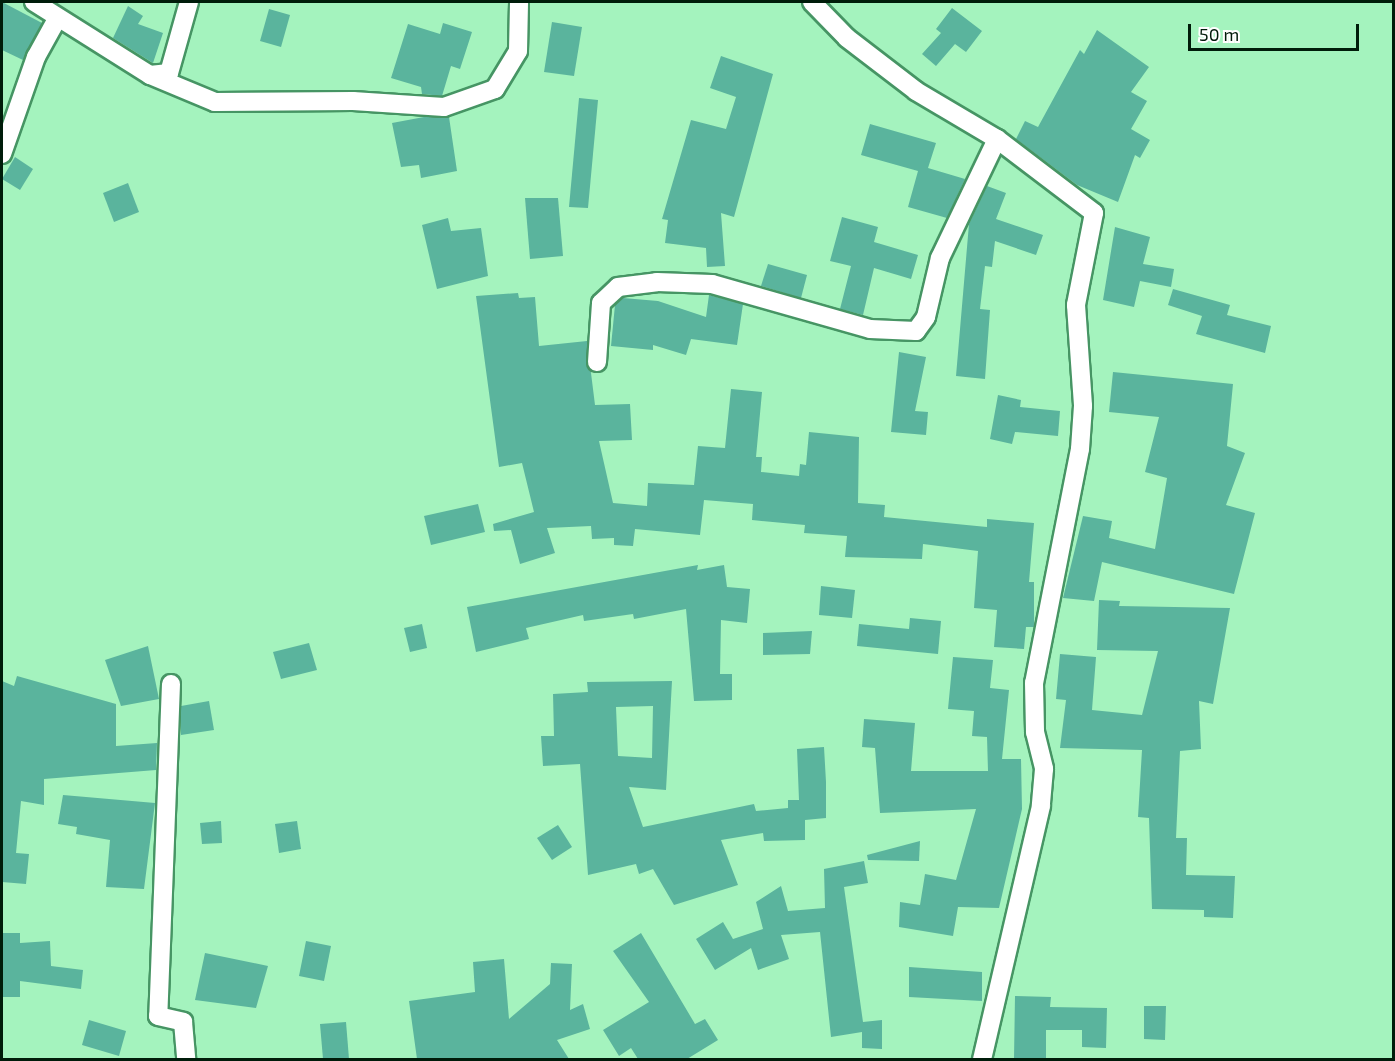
<!DOCTYPE html>
<html>
<head>
<meta charset="utf-8">
<style>
  body { margin:0 }
  #map { position:relative; width:1395px; height:1061px; overflow:hidden; background:#a4f3be; font-family:"Exo 2",sans-serif }
  div>[style] { position:absolute }
  .building>* { inset:0; background:#5ab49d }
  .roads { filter:drop-shadow(2px 0 #469564) drop-shadow(-2px 0 #469564) drop-shadow(0 2px #469564) drop-shadow(0 -2px #469564) }
  .minor>* { height:18px; margin:-9px; padding:0 9px; transform-origin:9px; border-radius:9px; background:#fff }
  span { translate:-50% -50%; white-space:nowrap; text-align:center; line-height:1.15; -webkit-text-stroke:5px #fff; paint-order:stroke }
  .frame { position:absolute; inset:0; border:3px solid #001c0a; pointer-events:none }
  .scale { position:absolute; left:1188px; top:24px; width:171px; height:27px; box-sizing:border-box; border:3px solid #001c0a; border-top:0; padding-left:8px; font-size:18px; line-height:21px; white-space:nowrap; color:#001c0a; -webkit-text-stroke:4px #fff; paint-order:stroke }
</style>
</head>
<body>
<div id="map">
  <div class="building">
    <div style="clip-path:polygon(2px 2px,42px 23px,23px 60px,2px 50px)"></div>
    <div style="clip-path:polygon(128px 6px,143px 16px,138px 24px,163px 33px,153px 63px,113px 38px)"></div>
    <div style="clip-path:polygon(952px 8px,982px 31px,966px 52px,955px 44px,936px 66px,922px 54px,941px 33px,936px 29px)"></div>
    <div style="clip-path:polygon(269px 9px,290px 15px,281px 47px,260px 41px)"></div>
    <div style="clip-path:polygon(552px 22px,582px 27px,574px 76px,544px 72px)"></div>
    <div style="clip-path:polygon(443px 23px,472px 32px,460px 69px,451px 66px,442px 96px,422px 94px,421px 87px,391px 78px,408px 24px,440px 34px)"></div>
    <div style="clip-path:polygon(1097px 30px,1149px 67px,1131px 92px,1147px 101px,1131px 129px,1150px 140px,1140px 158px,1135px 155px,1118px 202px,1077px 185px,1016px 139px,1025px 121px,1038px 127px,1080px 50px,1084px 54px)"></div>
    <div style="clip-path:polygon(721px 56px,773px 74px,734px 217px,721px 213px,725px 266px,707px 267px,706px 248px,665px 243px,668px 220px,662px 219px,691px 120px,726px 129px,736px 97px,710px 88px)"></div>
    <div style="clip-path:polygon(579px 98px,598px 100px,588px 208px,569px 207px)"></div>
    <div style="clip-path:polygon(424px 117px,449px 117px,457px 171px,421px 178px,419px 165px,401px 167px,392px 123px)"></div>
    <div style="clip-path:polygon(870px 124px,936px 143px,928px 168px,965px 179px,947px 218px,908px 207px,918px 171px,861px 155px)"></div>
    <div style="clip-path:polygon(15px 157px,33px 169px,20px 190px,2px 179px)"></div>
    <div style="clip-path:polygon(128px 183px,139px 212px,114px 222px,103px 193px)"></div>
    <div style="clip-path:polygon(987px 186px,1006px 193px,996px 219px,1043px 235px,1036px 255px,995px 241px,992px 267px,985px 266px,980px 309px,990px 310px,985px 379px,956px 376px,969px 224px)"></div>
    <div style="clip-path:polygon(525px 198px,558px 198px,563px 256px,530px 259px)"></div>
    <div style="clip-path:polygon(842px 217px,878px 227px,874px 242px,918px 255px,911px 279px,874px 268px,863px 315px,840px 309px,851px 266px,830px 261px)"></div>
    <div style="clip-path:polygon(448px 218px,451px 231px,481px 228px,488px 276px,437px 289px,422px 225px)"></div>
    <div style="clip-path:polygon(1115px 227px,1150px 237px,1143px 264px,1174px 269px,1171px 287px,1140px 281px,1134px 307px,1103px 300px)"></div>
    <div style="clip-path:polygon(768px 264px,807px 275px,801px 298px,761px 286px)"></div>
    <div style="clip-path:polygon(1173px 289px,1230px 305px,1227px 315px,1271px 326px,1265px 353px,1196px 334px,1202px 316px,1168px 305px)"></div>
    <div style="clip-path:polygon(518px 293px,519px 298px,535px 297px,539px 346px,587px 341px,595px 405px,630px 404px,632px 440px,599px 441px,613px 503px,647px 506px,648px 483px,694px 485px,698px 446px,725px 448px,731px 389px,762px 392px,756px 457px,762px 457px,761px 472px,799px 476px,800px 464px,806px 465px,809px 432px,859px 437px,858px 503px,885px 505px,884px 517px,987px 527px,987px 519px,1034px 523px,1029px 582px,1034px 582px,1034px 627px,1026px 627px,1024px 649px,994px 647px,997px 610px,974px 608px,978px 551px,923px 544px,922px 559px,845px 557px,847px 536px,804px 533px,805px 525px,752px 520px,753px 504px,704px 500px,700px 535px,635px 529px,633px 546px,614px 545px,614px 538px,592px 539px,591px 526px,547px 528px,555px 553px,520px 564px,511px 530px,494px 531px,493px 524px,534px 512px,522px 463px,499px 467px,476px 296px)"></div>
    <div style="clip-path:polygon(709px 295px,743px 304px,737px 345px,691px 339px,686px 355px,653px 345px,653px 350px,611px 346px,615px 305px,623px 298px,658px 301px,706px 317px)"></div>
    <div style="clip-path:polygon(899px 352px,926px 357px,915px 411px,928px 412px,926px 435px,891px 432px)"></div>
    <div style="clip-path:polygon(1113px 372px,1233px 384px,1227px 446px,1245px 453px,1226px 505px,1255px 513px,1234px 594px,1102px 562px,1094px 601px,1063px 598px,1083px 516px,1112px 521px,1109px 538px,1155px 549px,1167px 478px,1145px 472px,1159px 417px,1109px 412px)"></div>
    <div style="clip-path:polygon(998px 395px,1021px 400px,1020px 407px,1060px 411px,1058px 436px,1015px 432px,1012px 444px,990px 439px)"></div>
    <div style="clip-path:polygon(478px 504px,485px 532px,431px 545px,424px 516px)"></div>
    <div style="clip-path:polygon(698px 565px,697px 570px,724px 565px,727px 587px,750px 589px,747px 623px,721px 620px,720px 674px,732px 674px,732px 700px,694px 701px,686px 609px,634px 619px,633px 614px,584px 621px,583px 615px,526px 628px,529px 639px,476px 652px,467px 607px)"></div>
    <div style="clip-path:polygon(821px 586px,855px 590px,852px 618px,819px 615px)"></div>
    <div style="clip-path:polygon(1099px 600px,1120px 601px,1119px 606px,1230px 608px,1213px 704px,1199px 701px,1201px 749px,1180px 751px,1176px 838px,1187px 838px,1186px 875px,1235px 876px,1233px 918px,1204px 917px,1204px 910px,1152px 909px,1149px 818px,1138px 817px,1142px 750px,1060px 748px,1066px 700px,1056px 699px,1060px 654px,1096px 657px,1092px 710px,1142px 715px,1158px 651px,1097px 650px)"></div>
    <div style="clip-path:polygon(910px 618px,941px 621px,938px 654px,857px 646px,859px 624px,909px 629px)"></div>
    <div style="clip-path:polygon(422px 624px,427px 648px,410px 652px,404px 628px)"></div>
    <div style="clip-path:polygon(812px 631px,810px 654px,763px 655px,763px 633px)"></div>
    <div style="clip-path:polygon(309px 643px,317px 670px,281px 679px,273px 652px)"></div>
    <div style="clip-path:polygon(148px 646px,159px 699px,121px 706px,105px 660px)"></div>
    <div style="clip-path:polygon(953px 657px,993px 660px,990px 688px,1009px 690px,1002px 759px,1021px 759px,1022px 809px,999px 908px,958px 907px,953px 936px,899px 927px,900px 902px,920px 905px,925px 874px,956px 880px,976px 809px,880px 813px,875px 748px,862px 747px,864px 719px,915px 723px,911px 771px,988px 771px,987px 737px,972px 736px,974px 711px,948px 709px)"></div>
    <div style="clip-path:polygon(17px 676px,116px 704px,116px 746px,157px 743px,156px 770px,44px 779px,44px 805px,21px 801px,16px 853px,29px 854px,26px 884px,2px 882px,2px 681px,14px 686px)"></div>
    <div style="clip-path:polygon(evenodd,672px 681px,666px 790px,629px 787px,643px 827px,754px 804px,756px 811px,788px 808px,788px 800px,799px 800px,797px 749px,824px 747px,826px 782px,826px 818px,805px 820px,805px 840px,764px 841px,763px 833px,721px 840px,738px 885px,674px 905px,653px 869px,639px 874px,636px 864px,588px 875px,580px 764px,543px 766px,541px 736px,554px 736px,553px 694px,588px 692px,587px 682px,672px 681px,653px 706px,652px 758px,618px 756px,616px 707px,653px 706px)"></div>
    <div style="clip-path:polygon(209px 701px,214px 730px,181px 735px,181px 706px)"></div>
    <div style="clip-path:polygon(63px 795px,155px 803px,144px 889px,106px 887px,110px 840px,76px 834px,77px 827px,58px 824px)"></div>
    <div style="clip-path:polygon(221px 821px,222px 843px,202px 844px,200px 823px)"></div>
    <div style="clip-path:polygon(297px 821px,301px 849px,279px 853px,275px 824px)"></div>
    <div style="clip-path:polygon(558px 825px,572px 847px,552px 860px,537px 838px)"></div>
    <div style="clip-path:polygon(920px 841px,919px 861px,868px 860px,867px 855px)"></div>
    <div style="clip-path:polygon(864px 861px,868px 883px,844px 887px,863px 1022px,882px 1020px,882px 1049px,862px 1048px,862px 1032px,831px 1037px,820px 932px,781px 935px,789px 959px,758px 970px,751px 948px,715px 970px,696px 939px,723px 922px,733px 939px,763px 929px,756px 902px,781px 886px,788px 911px,825px 908px,824px 869px)"></div>
    <div style="clip-path:polygon(2px 933px,20px 933px,20px 943px,50px 941px,51px 966px,83px 970px,81px 989px,20px 981px,20px 997px,2px 997px)"></div>
    <div style="clip-path:polygon(641px 933px,695px 1024px,705px 1019px,718px 1040px,687px 1059px,638px 1059px,631px 1048px,619px 1056px,603px 1030px,649px 1002px,613px 951px)"></div>
    <div style="clip-path:polygon(306px 941px,331px 946px,324px 981px,299px 976px)"></div>
    <div style="clip-path:polygon(205px 953px,268px 966px,256px 1008px,195px 1000px)"></div>
    <div style="clip-path:polygon(504px 959px,509px 1019px,550px 984px,551px 963px,572px 964px,570px 1010px,583px 1004px,590px 1029px,557px 1040px,569px 1059px,417px 1059px,409px 1001px,475px 992px,473px 962px)"></div>
    <div style="clip-path:polygon(909px 967px,982px 972px,982px 1001px,909px 997px)"></div>
    <div style="clip-path:polygon(1015px 996px,1051px 997px,1050px 1007px,1107px 1008px,1106px 1048px,1082px 1047px,1082px 1030px,1046px 1030px,1046px 1059px,1014px 1059px)"></div>
    <div style="clip-path:polygon(1144px 1006px,1166px 1006px,1165px 1040px,1144px 1039px)"></div>
    <div style="clip-path:polygon(89px 1020px,126px 1031px,119px 1056px,82px 1045px)"></div>
    <div style="clip-path:polygon(346px 1022px,349px 1059px,323px 1059px,320px 1024px)"></div>
  </div>
  <div class="roads">
    <div class="minor">
      <div style="left:34px;top:2px;width:137px;rotate:32.2deg"></div>
      <div style="left:150px;top:75px;width:19px;rotate:-6deg"></div>
      <div style="left:169px;top:73px;width:74px;rotate:-74.3deg"></div>
      <div style="left:812px;top:2px;width:50px;rotate:45.8deg"></div>
      <div style="left:847px;top:38px;width:87px;rotate:37.5deg"></div>
      <div style="left:916px;top:91px;width:94px;rotate:30.7deg"></div>
      <div style="left:997px;top:139px;width:122px;rotate:37.3deg"></div>
      <div style="left:1094px;top:213px;width:94px;rotate:101.1deg"></div>
      <div style="left:1076px;top:305px;width:101px;rotate:86deg"></div>
      <div style="left:1083px;top:406px;width:43px;rotate:94deg"></div>
      <div style="left:1080px;top:449px;width:238px;rotate:101.1deg"></div>
      <div style="left:1034px;top:683px;width:49px;rotate:88.8deg"></div>
      <div style="left:1035px;top:732px;width:38px;rotate:76deg"></div>
      <div style="left:1044px;top:769px;width:37px;rotate:95deg"></div>
      <div style="left:1041px;top:806px;width:261px;rotate:103.1deg"></div>
      <div style="left:150px;top:75px;width:70px;rotate:22.6deg"></div>
      <div style="left:215px;top:102px;width:138px;rotate:-0.4deg"></div>
      <div style="left:353px;top:101px;width:91px;rotate:3.8deg"></div>
      <div style="left:444px;top:107px;width:54px;rotate:-19.4deg"></div>
      <div style="left:495px;top:89px;width:44px;rotate:-58.8deg"></div>
      <div style="left:518px;top:51px;width:49px;rotate:-88.8deg"></div>
      <div style="left:2px;top:154px;width:103px;rotate:-70.7deg"></div>
      <div style="left:36px;top:57px;width:43px;rotate:-61.1deg"></div>
      <div style="left:597px;top:362px;width:59px;rotate:-86.1deg"></div>
      <div style="left:601px;top:303px;width:23px;rotate:-43deg"></div>
      <div style="left:618px;top:287px;width:39px;rotate:-7deg"></div>
      <div style="left:657px;top:282px;width:55px;rotate:2.1deg"></div>
      <div style="left:712px;top:284px;width:164px;rotate:15.9deg"></div>
      <div style="left:870px;top:329px;width:46px;rotate:2.5deg"></div>
      <div style="left:916px;top:331px;width:17px;rotate:-54deg"></div>
      <div style="left:926px;top:317px;width:61px;rotate:-76.7deg"></div>
      <div style="left:940px;top:258px;width:132px;rotate:-64.4deg"></div>
      <div style="left:171px;top:684px;width:332px;rotate:92.2deg"></div>
      <div style="left:158px;top:1016px;width:26px;rotate:13deg"></div>
      <div style="left:183px;top:1022px;width:38px;rotate:85deg"></div>
    </div>
  </div>
  <div class="frame"></div>
  <div class="scale">50 m</div>
</div>
</body>
</html>
